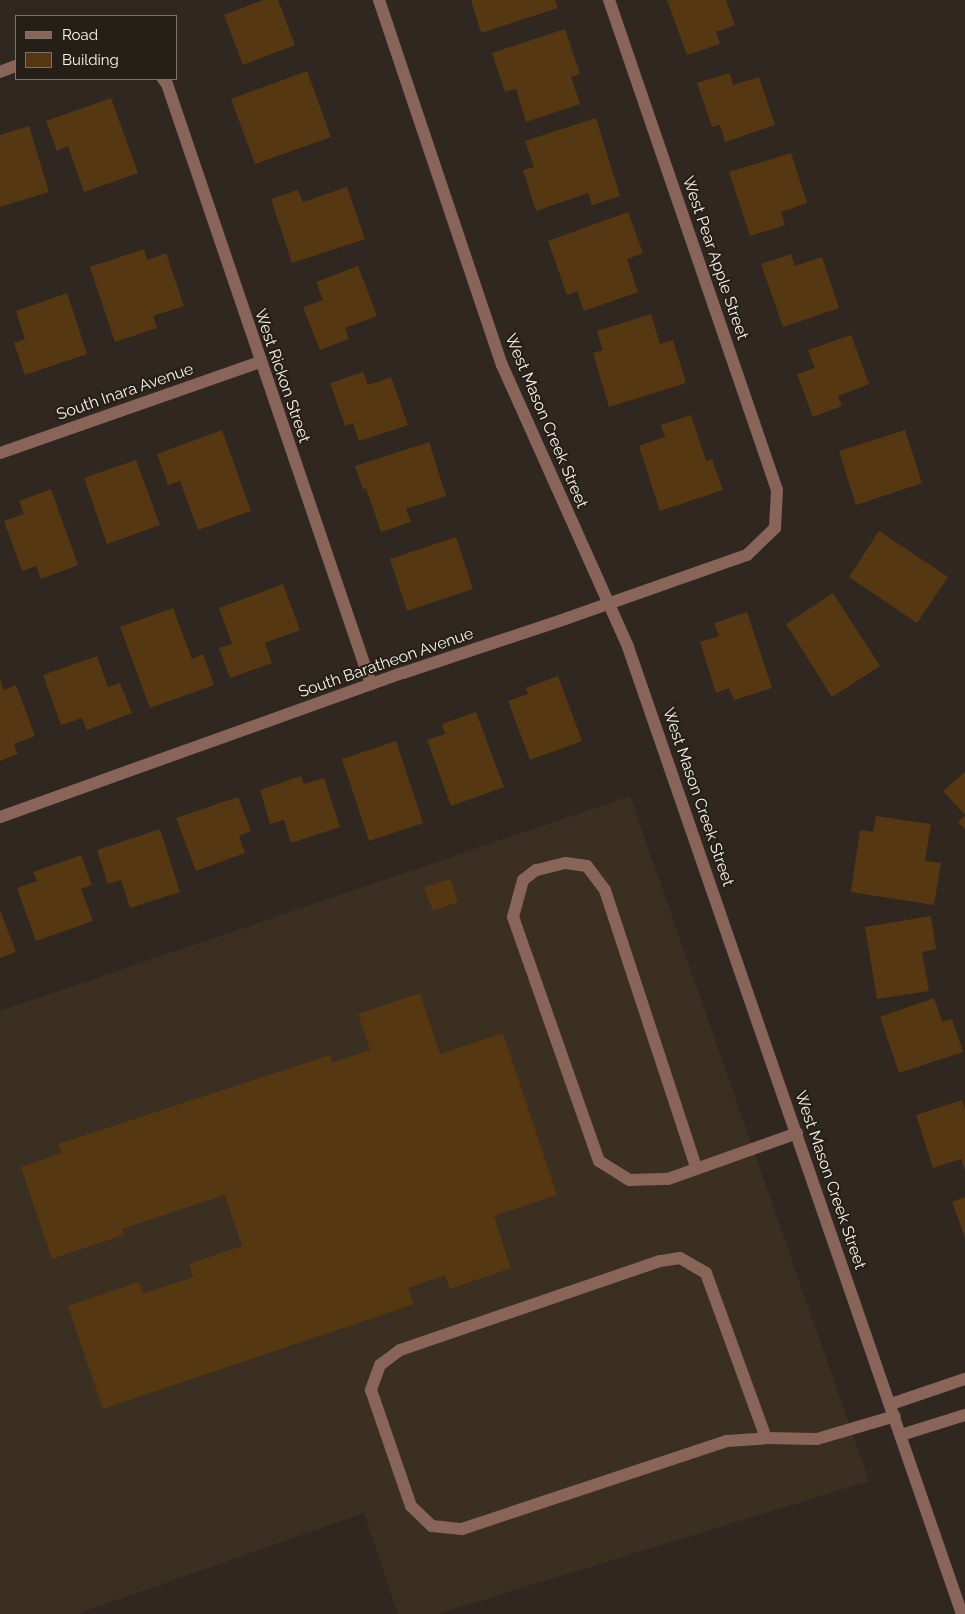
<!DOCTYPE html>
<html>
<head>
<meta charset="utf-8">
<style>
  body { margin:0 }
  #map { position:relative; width:965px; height:1614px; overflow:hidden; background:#302820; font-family:Raleway,sans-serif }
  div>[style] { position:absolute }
  .built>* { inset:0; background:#3b2f22 }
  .building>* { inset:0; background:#553711 }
  .service>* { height:12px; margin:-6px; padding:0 6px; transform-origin:6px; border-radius:6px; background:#896559 }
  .minor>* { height:12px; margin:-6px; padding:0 6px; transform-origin:6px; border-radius:6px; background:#896559 }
  .tertiary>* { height:12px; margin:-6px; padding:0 6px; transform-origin:6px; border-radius:6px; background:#896559 }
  span { translate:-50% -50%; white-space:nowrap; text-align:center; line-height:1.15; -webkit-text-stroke:4px #261f17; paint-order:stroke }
  .street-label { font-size:16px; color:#f9f4ee }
  .legend { position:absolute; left:15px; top:15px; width:162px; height:65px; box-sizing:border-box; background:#261f17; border:1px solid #7a746d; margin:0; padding:6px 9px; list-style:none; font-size:15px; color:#f9f4ee }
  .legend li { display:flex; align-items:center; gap:10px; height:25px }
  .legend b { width:25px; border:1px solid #7a746d }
</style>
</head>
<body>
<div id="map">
  <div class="built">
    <div style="clip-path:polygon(630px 796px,869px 1481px,437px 1614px,398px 1614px,364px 1513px,77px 1614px,0 1614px,0 1011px)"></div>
  </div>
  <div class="building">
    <div style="clip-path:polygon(263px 0,278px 0,295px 45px,243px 65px,224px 15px)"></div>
    <div style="clip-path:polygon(471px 0,555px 0,558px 8px,481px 33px)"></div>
    <div style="clip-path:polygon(667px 0,726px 0,735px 25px,716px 32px,720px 44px,687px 55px)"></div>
    <div style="clip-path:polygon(565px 29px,580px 74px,571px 77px,580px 104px,526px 122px,516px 89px,505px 92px,492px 53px)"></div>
    <div style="clip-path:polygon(307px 71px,331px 137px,255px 164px,231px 99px)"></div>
    <div style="clip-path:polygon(730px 73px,733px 85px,759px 77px,775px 125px,725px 142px,720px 125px,712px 127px,697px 83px)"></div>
    <div style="clip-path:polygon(111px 98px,138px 173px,84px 192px,68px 146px,57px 151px,46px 121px)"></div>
    <div style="clip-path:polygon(596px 118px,620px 196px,592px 205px,588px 193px,536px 211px,523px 170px,534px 167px,525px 141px)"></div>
    <div style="clip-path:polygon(29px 126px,49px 192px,0 207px,0 135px)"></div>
    <div style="clip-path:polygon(791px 153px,807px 203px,781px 212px,785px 225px,750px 236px,729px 172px)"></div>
    <div style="clip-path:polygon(347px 187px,365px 239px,292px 263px,271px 199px,298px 190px,303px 202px)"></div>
    <div style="clip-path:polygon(628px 212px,643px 253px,627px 259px,638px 292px,584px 311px,577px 291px,567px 295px,548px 241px)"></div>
    <div style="clip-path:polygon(144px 249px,147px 260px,166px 253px,184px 306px,153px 316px,157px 328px,115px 342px,90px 267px)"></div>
    <div style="clip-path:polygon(791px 254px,795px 266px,822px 257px,839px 308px,783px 327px,761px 264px)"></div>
    <div style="clip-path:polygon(358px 266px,377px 316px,345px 328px,349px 339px,320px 350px,303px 307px,323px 300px,316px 282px)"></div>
    <div style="clip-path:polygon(67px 293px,87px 354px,25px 375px,14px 343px,25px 339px,16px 311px)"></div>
    <div style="clip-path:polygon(651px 314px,660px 344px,673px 340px,686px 383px,609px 407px,593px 353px,603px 350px,597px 331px)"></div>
    <div style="clip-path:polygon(851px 335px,869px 384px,838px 396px,842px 406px,813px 417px,797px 374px,815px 368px,808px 350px)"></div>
    <div style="clip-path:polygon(363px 372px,368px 385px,391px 377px,408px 425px,359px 441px,353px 423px,345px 426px,330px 383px)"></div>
    <div style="clip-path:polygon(691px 415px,706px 461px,712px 459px,723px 490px,660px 511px,639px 446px,665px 437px,661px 425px)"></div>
    <div style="clip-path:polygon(222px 430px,251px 511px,198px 530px,180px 481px,168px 485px,157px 454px)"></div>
    <div style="clip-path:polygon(905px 430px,922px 483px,856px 505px,839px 451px)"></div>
    <div style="clip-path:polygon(429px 442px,446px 496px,406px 509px,411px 522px,381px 532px,366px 488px,363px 489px,355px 466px)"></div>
    <div style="clip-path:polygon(136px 460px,160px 525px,107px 544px,84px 478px)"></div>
    <div style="clip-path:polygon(51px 489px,78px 565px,41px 579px,36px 566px,22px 571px,4px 521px,24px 514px,19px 501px)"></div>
    <div style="clip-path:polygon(879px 531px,948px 577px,917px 623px,849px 577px)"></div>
    <div style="clip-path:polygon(456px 537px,473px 589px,407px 611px,390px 559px)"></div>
    <div style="clip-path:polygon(283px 584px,300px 630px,265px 643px,272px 663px,230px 678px,219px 648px,232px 644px,219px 608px)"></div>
    <div style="clip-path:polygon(833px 593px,880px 666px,832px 697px,786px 624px)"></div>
    <div style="clip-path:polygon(173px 608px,192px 659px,203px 654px,214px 685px,150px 708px,120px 627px)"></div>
    <div style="clip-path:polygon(747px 612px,772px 688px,734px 700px,729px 688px,716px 693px,700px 642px,719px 636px,714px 623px)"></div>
    <div style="clip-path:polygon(97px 656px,108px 687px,120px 683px,132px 713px,87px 730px,82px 718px,61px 725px,43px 675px)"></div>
    <div style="clip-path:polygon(558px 676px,582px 741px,530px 760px,508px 701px,528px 694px,526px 688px)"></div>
    <div style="clip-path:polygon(0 679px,4px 690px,16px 685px,35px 736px,14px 744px,18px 754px,0 761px)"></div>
    <div style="clip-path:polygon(476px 712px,504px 787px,451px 806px,427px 740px,445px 734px,442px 724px)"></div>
    <div style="clip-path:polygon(396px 741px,423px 823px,369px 841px,342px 759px)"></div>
    <div style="clip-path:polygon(965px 772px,965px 815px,943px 791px)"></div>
    <div style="clip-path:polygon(301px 776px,304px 784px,324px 778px,340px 827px,291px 843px,284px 820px,270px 824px,260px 790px)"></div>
    <div style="clip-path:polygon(238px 797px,251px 831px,239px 836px,245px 853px,196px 871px,176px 818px)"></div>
    <div style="clip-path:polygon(876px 816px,931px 824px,925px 861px,941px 863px,934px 905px,851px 892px,860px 830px,873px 832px)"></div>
    <div style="clip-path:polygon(965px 816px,965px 830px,958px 822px)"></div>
    <div style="clip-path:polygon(160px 829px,180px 892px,130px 908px,121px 880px,108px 884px,97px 850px)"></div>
    <div style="clip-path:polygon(81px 855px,92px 885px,81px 889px,93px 921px,36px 941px,17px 888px,37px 881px,33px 872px)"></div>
    <div style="clip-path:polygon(450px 879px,458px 902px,433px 911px,424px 887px)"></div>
    <div style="clip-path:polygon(0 910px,16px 952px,0 958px)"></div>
    <div style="clip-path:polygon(931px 916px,936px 949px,922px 952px,929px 991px,877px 999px,865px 927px)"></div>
    <div style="clip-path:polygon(420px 993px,440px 1054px,503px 1033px,557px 1195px,494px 1216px,511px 1268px,450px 1289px,445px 1275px,408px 1288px,414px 1304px,103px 1409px,68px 1306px,139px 1282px,143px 1294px,193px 1277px,189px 1264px,242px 1246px,225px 1195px,122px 1229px,124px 1235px,52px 1259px,21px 1167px,62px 1153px,58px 1144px,330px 1055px,332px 1063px,370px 1050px,358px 1014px)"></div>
    <div style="clip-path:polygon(934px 998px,942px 1022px,952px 1019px,963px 1052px,899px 1073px,880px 1017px)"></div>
    <div style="clip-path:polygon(962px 1100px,965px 1109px,965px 1171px,961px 1159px,933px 1168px,916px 1115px)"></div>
    <div style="clip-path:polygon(965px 1197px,965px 1238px,952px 1202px)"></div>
  </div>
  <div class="service">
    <div style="left:696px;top:1167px;width:292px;rotate:-108.2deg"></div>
    <div style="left:605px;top:890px;width:30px;rotate:-127deg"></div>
    <div style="left:587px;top:866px;width:22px;rotate:-172deg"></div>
    <div style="left:565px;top:863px;width:30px;rotate:166deg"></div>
    <div style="left:536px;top:870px;width:16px;rotate:142deg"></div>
    <div style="left:523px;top:880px;width:38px;rotate:105deg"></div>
    <div style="left:513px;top:917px;width:259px;rotate:70.6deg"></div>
    <div style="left:599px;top:1161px;width:36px;rotate:32deg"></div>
    <div style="left:630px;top:1180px;width:38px;rotate:-2deg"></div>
    <div style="left:668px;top:1179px;width:137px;rotate:-19.6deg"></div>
    <div style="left:766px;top:1438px;width:176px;rotate:-110deg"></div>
    <div style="left:706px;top:1273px;width:30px;rotate:-150deg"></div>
    <div style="left:680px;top:1258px;width:20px;rotate:171deg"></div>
    <div style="left:660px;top:1261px;width:275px;rotate:161.1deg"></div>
    <div style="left:400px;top:1350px;width:25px;rotate:143deg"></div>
    <div style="left:380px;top:1365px;width:27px;rotate:110deg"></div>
    <div style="left:371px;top:1390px;width:123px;rotate:71deg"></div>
    <div style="left:411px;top:1506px;width:29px;rotate:44deg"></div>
    <div style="left:432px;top:1526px;width:30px;rotate:6deg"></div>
    <div style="left:462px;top:1529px;width:279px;rotate:-18.4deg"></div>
    <div style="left:727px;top:1441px;width:39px;rotate:-4deg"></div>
    <div style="left:766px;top:1438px;width:51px;rotate:1.1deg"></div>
    <div style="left:817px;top:1439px;width:81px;rotate:-16.4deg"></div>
  </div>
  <div class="minor">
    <div style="left:0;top:72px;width:17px;rotate:-21deg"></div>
    <div style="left:163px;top:79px;width:6px;rotate:51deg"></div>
    <div style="left:167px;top:84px;width:634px;rotate:71.22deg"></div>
    <div style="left:0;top:453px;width:275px;rotate:-19.3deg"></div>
    <div style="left:0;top:817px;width:428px;rotate:-19.7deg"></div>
    <div style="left:403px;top:673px;width:171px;rotate:-18.4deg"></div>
    <div style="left:565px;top:619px;width:193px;rotate:-19.4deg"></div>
    <div style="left:747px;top:555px;width:39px;rotate:-44deg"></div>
    <div style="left:775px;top:528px;width:38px;rotate:-87deg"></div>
    <div style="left:777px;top:490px;width:518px;rotate:-108.92deg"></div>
    <div style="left:891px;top:1404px;width:78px;rotate:-18.7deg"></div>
    <div style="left:901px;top:1435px;width:67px;rotate:-17.4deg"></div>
  </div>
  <div class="tertiary">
    <div style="left:379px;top:0;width:385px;rotate:71.4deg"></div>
    <div style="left:502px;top:365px;width:309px;rotate:65.9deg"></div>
    <div style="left:628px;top:647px;width:1023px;rotate:70.95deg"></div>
  </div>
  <div class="street-label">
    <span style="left:715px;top:258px;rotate:71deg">West Pear Apple Street</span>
    <span style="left:282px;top:376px;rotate:71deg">West Rickon Street</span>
    <span style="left:125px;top:392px;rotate:-19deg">South Inara Avenue</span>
    <span style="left:546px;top:421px;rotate:67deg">West Mason Creek Street</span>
    <span style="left:386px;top:663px;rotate:-19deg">South Baratheon Avenue</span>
    <span style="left:698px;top:797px;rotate:71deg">West Mason Creek Street</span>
    <span style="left:830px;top:1180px;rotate:71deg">West Mason Creek Street</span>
  </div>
  <ul class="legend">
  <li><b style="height:6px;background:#896559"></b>Road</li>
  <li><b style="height:14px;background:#553711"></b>Building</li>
  </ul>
</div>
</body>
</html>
